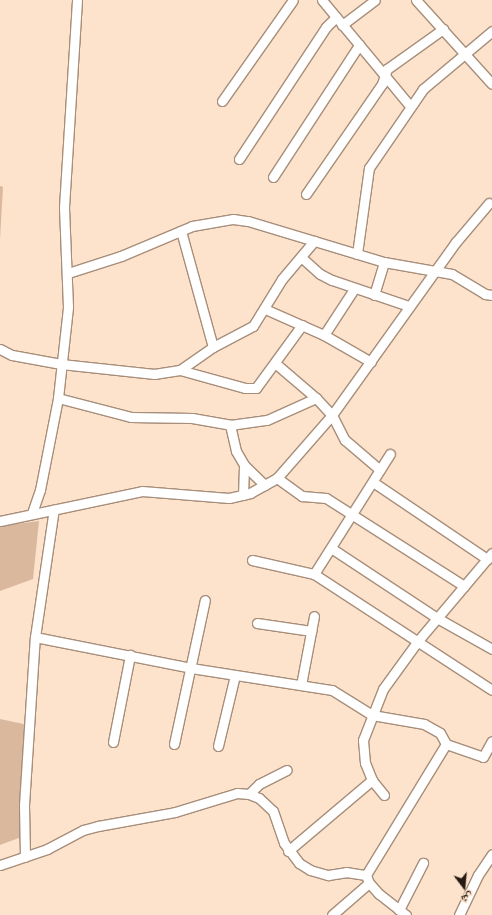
<!DOCTYPE html>
<html>
<head>
<meta charset="utf-8">
<style>
  body { margin:0 }
  #map { position:relative; width:492px; height:915px; overflow:hidden; background:#fde2cc; font-family:Merriweather,"Noto Naskh Arabic",serif }
  div>[style] { position:absolute }
  .green>* { inset:0; background:#d9b89e }
  .roads { filter:drop-shadow(1px 0 #a78e7a) drop-shadow(-1px 0 #a78e7a) drop-shadow(0 1px #a78e7a) drop-shadow(0 -1px #a78e7a) }
  .street>* { height:9px; margin:-4.5px; padding:0 4.5px; transform-origin:4.5px; border-radius:4.5px; background:#fff }
  span { translate:-50% -50%; white-space:nowrap; text-align:center; line-height:1.15; -webkit-text-stroke:3.5px #fde2cc; paint-order:stroke }
  .north { position:absolute; left:444px; top:867px; width:40px; height:40px; -webkit-text-stroke:3px #fde2cc; paint-order:stroke; rotate:164deg; font-size:11px; font-weight:700; line-height:16px; text-align:center; color:#251b13 }
  .north::after { content:''; display:block; margin:auto; width:14px; height:18px; background:#251b13; clip-path:polygon(50% 0,100% 100%,50% 72%,0 100%) }
</style>
</head>
<body>
<div id="map">
  <div class="green">
    <div style="clip-path:polygon(0 186px,3px 187px,0 239px)"></div>
    <div style="clip-path:polygon(39px 521px,33px 579px,0 591px,0 526px)"></div>
    <div style="clip-path:polygon(0 719px,28px 725px,24px 836px,0 845px)"></div>
  </div>
  <div class="roads">
    <div class="street">
      <div style="left:322px;top:0;width:138px;rotate:50.3deg"></div>
      <div style="left:416px;top:0;width:113px;rotate:47.9deg"></div>
      <div style="left:342px;top:25px;width:41px;rotate:-37.1deg"></div>
      <div style="left:222px;top:101px;width:123px;rotate:-54.9deg"></div>
      <div style="left:239px;top:159px;width:158px;rotate:-56.6deg"></div>
      <div style="left:326px;top:27px;width:14px;rotate:-45deg"></div>
      <div style="left:273px;top:177px;width:158px;rotate:-56.9deg"></div>
      <div style="left:306px;top:194px;width:134px;rotate:-55.4deg"></div>
      <div style="left:382px;top:84px;width:16px;rotate:-72deg"></div>
      <div style="left:387px;top:69px;width:69px;rotate:-35.5deg"></div>
      <div style="left:181px;top:231px;width:120px;rotate:74.6deg"></div>
      <div style="left:357px;top:254px;width:87px;rotate:-82.1deg"></div>
      <div style="left:369px;top:168px;width:96px;rotate:-55.6deg"></div>
      <div style="left:423px;top:89px;width:90px;rotate:-40deg"></div>
      <div style="left:301px;top:257px;width:25px;rotate:42deg"></div>
      <div style="left:320px;top:274px;width:13px;rotate:27deg"></div>
      <div style="left:332px;top:280px;width:81px;rotate:18.7deg"></div>
      <div style="left:68px;top:273px;width:56px;rotate:-17.8deg"></div>
      <div style="left:121px;top:256px;width:77px;rotate:-22.9deg"></div>
      <div style="left:192px;top:226px;width:42px;rotate:-9.7deg"></div>
      <div style="left:233px;top:219px;width:15px;rotate:8deg"></div>
      <div style="left:248px;top:221px;width:142px;rotate:16.8deg"></div>
      <div style="left:384px;top:262px;width:69px;rotate:10deg"></div>
      <div style="left:452px;top:274px;width:39px;rotate:31deg"></div>
      <div style="left:485px;top:294px;width:7px;rotate:8deg"></div>
      <div style="left:374px;top:295px;width:34px;rotate:-73deg"></div>
      <div style="left:265px;top:309px;width:64px;rotate:23.8deg"></div>
      <div style="left:324px;top:335px;width:54px;rotate:29.9deg"></div>
      <div style="left:324px;top:335px;width:55px;rotate:-56.9deg"></div>
      <div style="left:0;top:349px;width:13px;rotate:27deg"></div>
      <div style="left:12px;top:355px;width:50px;rotate:10.4deg"></div>
      <div style="left:61px;top:364px;width:94px;rotate:6.1deg"></div>
      <div style="left:154px;top:374px;width:26px;rotate:-9deg"></div>
      <div style="left:180px;top:370px;width:40px;rotate:-34.9deg"></div>
      <div style="left:213px;top:347px;width:45px;rotate:-27.7deg"></div>
      <div style="left:253px;top:326px;width:55px;rotate:-58.3deg"></div>
      <div style="left:282px;top:279px;width:50px;rotate:-49.9deg"></div>
      <div style="left:275px;top:363px;width:54px;rotate:40.5deg"></div>
      <div style="left:316px;top:398px;width:23px;rotate:47deg"></div>
      <div style="left:332px;top:415px;width:28px;rotate:63deg"></div>
      <div style="left:345px;top:440px;width:46px;rotate:40.6deg"></div>
      <div style="left:180px;top:370px;width:67px;rotate:15.5deg"></div>
      <div style="left:245px;top:388px;width:11px"></div>
      <div style="left:256px;top:388px;width:78px;rotate:-53.9deg"></div>
      <div style="left:58px;top:398px;width:75px;rotate:14.6deg"></div>
      <div style="left:131px;top:417px;width:61px;rotate:0.9deg"></div>
      <div style="left:192px;top:418px;width:39px;rotate:10deg"></div>
      <div style="left:230px;top:425px;width:37px;rotate:-8deg"></div>
      <div style="left:267px;top:420px;width:54px;rotate:-24.2deg"></div>
      <div style="left:230px;top:425px;width:27px;rotate:77deg"></div>
      <div style="left:236px;top:451px;width:16px;rotate:60deg"></div>
      <div style="left:244px;top:465px;width:29px;rotate:44deg"></div>
      <div style="left:277px;top:478px;width:31px;rotate:36deg"></div>
      <div style="left:302px;top:496px;width:24px;rotate:5deg"></div>
      <div style="left:326px;top:498px;width:164px;rotate:32.5deg"></div>
      <div style="left:373px;top:482px;width:138px;rotate:34deg"></div>
      <div style="left:243px;top:495px;width:30px;rotate:-88deg"></div>
      <div style="left:32px;top:513px;width:24px;rotate:-71deg"></div>
      <div style="left:40px;top:490px;width:94px;rotate:-78.9deg"></div>
      <div style="left:58px;top:398px;width:92px;rotate:-83.7deg"></div>
      <div style="left:68px;top:307px;width:100px;rotate:-92.3deg"></div>
      <div style="left:64px;top:207px;width:207px;rotate:-86.4deg"></div>
      <div style="left:0;top:521px;width:145px;rotate:-11.9deg"></div>
      <div style="left:142px;top:491px;width:87px;rotate:4.6deg"></div>
      <div style="left:229px;top:498px;width:22px;rotate:-13deg"></div>
      <div style="left:250px;top:493px;width:31px;rotate:-29deg"></div>
      <div style="left:277px;top:478px;width:84px;rotate:-48.9deg"></div>
      <div style="left:332px;top:415px;width:213px;rotate:-54.4deg"></div>
      <div style="left:456px;top:242px;width:51px;rotate:-49.8deg"></div>
      <div style="left:331px;top:548px;width:127px;rotate:33.4deg"></div>
      <div style="left:437px;top:618px;width:63px;rotate:29.4deg"></div>
      <div style="left:252px;top:560px;width:64px;rotate:12.7deg"></div>
      <div style="left:314px;top:574px;width:212px;rotate:33.1deg"></div>
      <div style="left:314px;top:574px;width:142px;rotate:-57.7deg"></div>
      <div style="left:257px;top:623px;width:55px;rotate:8.4deg"></div>
      <div style="left:35px;top:637px;width:159px;rotate:11.2deg"></div>
      <div style="left:191px;top:668px;width:143px;rotate:8.9deg"></div>
      <div style="left:332px;top:690px;width:47px;rotate:32deg"></div>
      <div style="left:372px;top:715px;width:53px;rotate:9.8deg"></div>
      <div style="left:424px;top:724px;width:18px;rotate:29deg"></div>
      <div style="left:440px;top:733px;width:13px;rotate:61deg"></div>
      <div style="left:446px;top:744px;width:39px;rotate:19deg"></div>
      <div style="left:483px;top:757px;width:18px;rotate:-61deg"></div>
      <div style="left:301px;top:685px;width:70px;rotate:-79.3deg"></div>
      <div style="left:113px;top:742px;width:89px;rotate:-78.9deg"></div>
      <div style="left:174px;top:744px;width:147px;rotate:-77.9deg"></div>
      <div style="left:218px;top:746px;width:73px;rotate:-76.5deg"></div>
      <div style="left:249px;top:794px;width:14px;rotate:-45deg"></div>
      <div style="left:259px;top:784px;width:31px;rotate:-27deg"></div>
      <div style="left:384px;top:795px;width:19px;rotate:-129deg"></div>
      <div style="left:372px;top:780px;width:18px;rotate:-112deg"></div>
      <div style="left:365px;top:763px;width:23px;rotate:-95deg"></div>
      <div style="left:363px;top:740px;width:55px;rotate:-68.6deg"></div>
      <div style="left:383px;top:689px;width:58px;rotate:-54.1deg"></div>
      <div style="left:417px;top:642px;width:116px;rotate:-49.9deg"></div>
      <div style="left:288px;top:851px;width:110px;rotate:-40.2deg"></div>
      <div style="left:25px;top:857px;width:52px;rotate:-91.1deg"></div>
      <div style="left:24px;top:805px;width:168px;rotate:-86.3deg"></div>
      <div style="left:35px;top:637px;width:129px;rotate:-81.6deg"></div>
      <div style="left:0;top:865px;width:50px;rotate:-18.8deg"></div>
      <div style="left:47px;top:849px;width:41px;rotate:-27.8deg"></div>
      <div style="left:83px;top:830px;width:16px;rotate:-15deg"></div>
      <div style="left:98px;top:826px;width:78px;rotate:-10.3deg"></div>
      <div style="left:175px;top:812px;width:65px;rotate:-17deg"></div>
      <div style="left:237px;top:793px;width:12px;rotate:5deg"></div>
      <div style="left:249px;top:794px;width:11px;rotate:22deg"></div>
      <div style="left:259px;top:798px;width:19px;rotate:43deg"></div>
      <div style="left:273px;top:811px;width:34px;rotate:71deg"></div>
      <div style="left:284px;top:843px;width:25px;rotate:53deg"></div>
      <div style="left:299px;top:863px;width:13px;rotate:32deg"></div>
      <div style="left:310px;top:870px;width:19px;rotate:16deg"></div>
      <div style="left:328px;top:875px;width:18px;rotate:-9deg"></div>
      <div style="left:346px;top:872px;width:20px;rotate:9deg"></div>
      <div style="left:399px;top:910px;width:53px;rotate:-62.9deg"></div>
      <div style="left:332px;top:915px;width:49px;rotate:-40.9deg"></div>
      <div style="left:406px;top:915px;width:34px;rotate:-142deg"></div>
      <div style="left:379px;top:894px;width:15px;rotate:-132deg"></div>
      <div style="left:369px;top:883px;width:9px;rotate:-111deg"></div>
      <div style="left:366px;top:875px;width:153px;rotate:-58.6deg"></div>
      <div style="left:459px;top:915px;width:44px;rotate:-64.6deg"></div>
      <div style="left:478px;top:875px;width:25px;rotate:-56deg"></div>
    </div>
  </div>
  <div class="north">ش</div>
</div>
</body>
</html>
